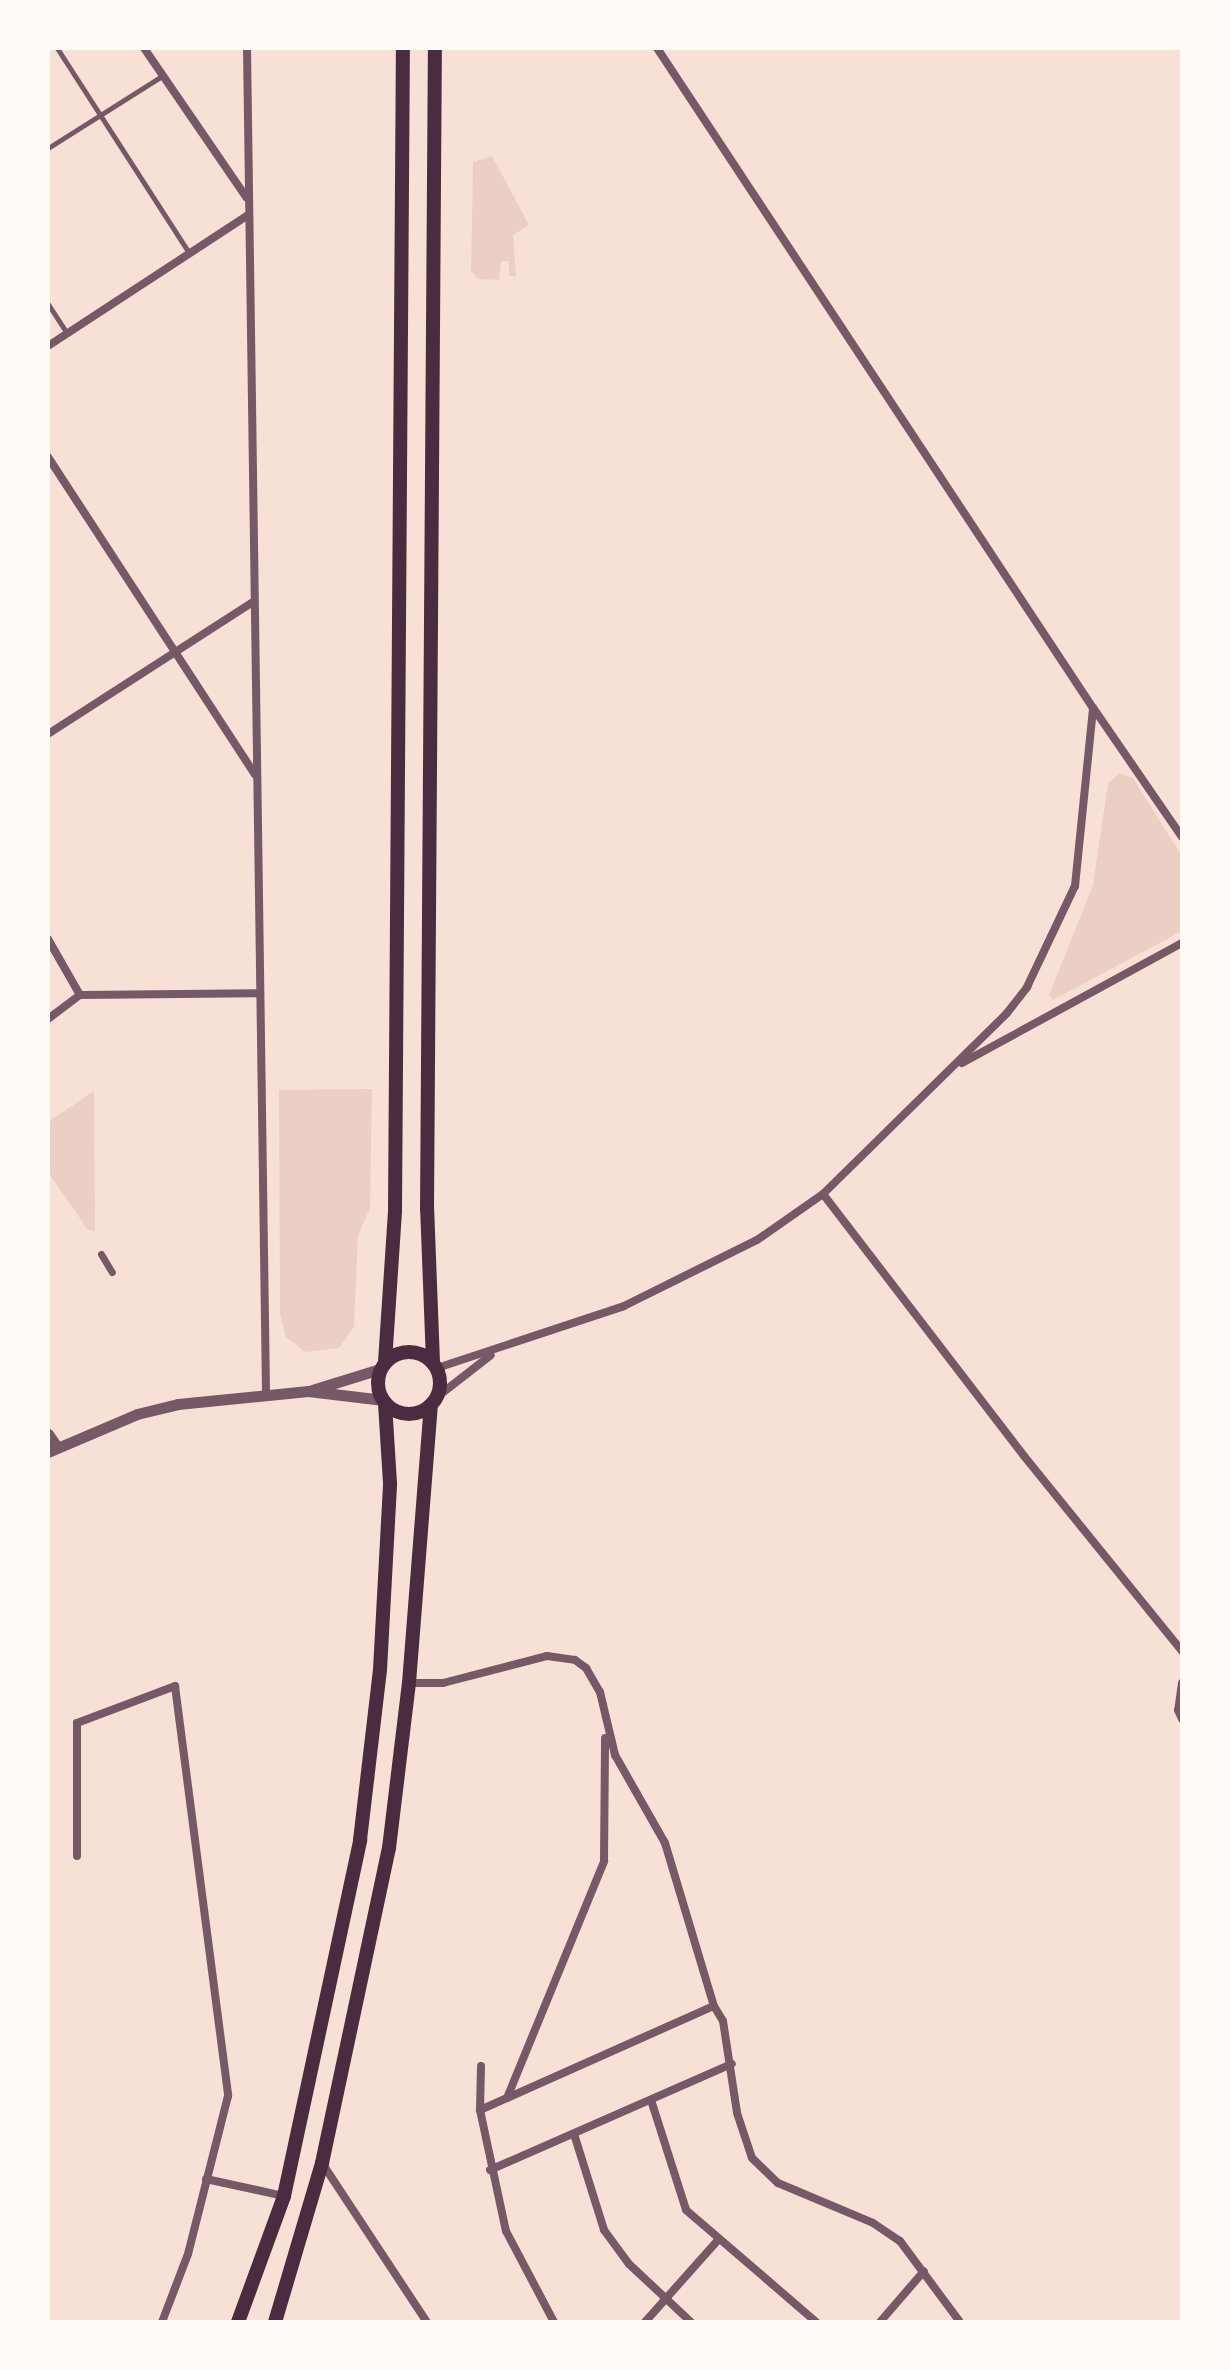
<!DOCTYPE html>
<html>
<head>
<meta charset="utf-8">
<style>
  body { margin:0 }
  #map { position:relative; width:1230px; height:2370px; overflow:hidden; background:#f7e1d7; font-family:Manrope,sans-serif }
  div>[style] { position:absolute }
  .green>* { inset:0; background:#ebcfc5 }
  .service>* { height:5px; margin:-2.5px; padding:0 2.5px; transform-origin:2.5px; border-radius:2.5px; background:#755966 }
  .pedestrian>* { height:7px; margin:-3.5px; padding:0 3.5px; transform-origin:3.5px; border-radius:3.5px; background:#755966 }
  .minor>* { height:8px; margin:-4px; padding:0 4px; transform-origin:4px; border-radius:4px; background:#755966 }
  .tertiary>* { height:11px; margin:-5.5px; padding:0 5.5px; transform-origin:5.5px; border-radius:5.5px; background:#755966 }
  .primary>* { height:14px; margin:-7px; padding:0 7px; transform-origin:7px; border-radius:7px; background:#4a2c40 }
  .primary>.ring { margin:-7px; padding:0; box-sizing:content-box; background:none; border:14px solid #4a2c40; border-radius:50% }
  span { translate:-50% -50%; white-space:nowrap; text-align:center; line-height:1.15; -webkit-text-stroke:6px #fffaf5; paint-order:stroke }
  .frame { position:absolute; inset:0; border:50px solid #fffaf5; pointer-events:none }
</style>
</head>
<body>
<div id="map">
  <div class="green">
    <div style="clip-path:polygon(492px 156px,529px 225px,513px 235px,516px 276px,509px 276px,509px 261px,501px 261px,499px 280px,478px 279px,471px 271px,473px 162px)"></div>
    <div style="clip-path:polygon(1120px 773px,1133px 778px,1182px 856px,1182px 931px,1053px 1000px,1049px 995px,1093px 885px,1108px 783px)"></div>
    <div style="clip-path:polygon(372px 1089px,370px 1208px,358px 1236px,354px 1327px,339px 1348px,305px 1352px,286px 1337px,280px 1315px,279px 1090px)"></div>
    <div style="clip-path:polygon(94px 1091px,95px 1231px,88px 1230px,48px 1172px,48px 1122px)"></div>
  </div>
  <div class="service">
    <div style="left:57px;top:48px;width:244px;rotate:57.2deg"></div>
    <div style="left:48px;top:148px;width:135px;rotate:-32.3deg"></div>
    <div style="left:48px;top:304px;width:35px;rotate:57deg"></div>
  </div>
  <div class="pedestrian">
    <div style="left:101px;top:1254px;width:21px;rotate:59deg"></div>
  </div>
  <div class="minor">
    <div style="left:144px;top:48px;width:181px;rotate:55.6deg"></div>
    <div style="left:247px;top:48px;width:1347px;rotate:89.19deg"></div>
    <div style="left:48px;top:346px;width:238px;rotate:-33.2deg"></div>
    <div style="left:48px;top:457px;width:379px;rotate:56.9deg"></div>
    <div style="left:1094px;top:709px;width:155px;rotate:55.5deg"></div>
    <div style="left:48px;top:734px;width:245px;rotate:-32.8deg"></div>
    <div style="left:48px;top:939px;width:64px;rotate:60.3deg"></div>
    <div style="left:48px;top:1019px;width:40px;rotate:-37deg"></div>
    <div style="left:80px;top:995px;width:178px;rotate:-0.6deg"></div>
    <div style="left:962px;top:1063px;width:251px;rotate:-28.6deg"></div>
    <div style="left:823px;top:1194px;width:330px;rotate:52.5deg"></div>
    <div style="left:1024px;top:1456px;width:251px;rotate:51deg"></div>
    <div style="left:437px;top:1368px;width:197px;rotate:-18.3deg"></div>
    <div style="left:624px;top:1306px;width:148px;rotate:-26.4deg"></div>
    <div style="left:757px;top:1240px;width:80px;rotate:-34.9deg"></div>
    <div style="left:823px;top:1194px;width:258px;rotate:-44.5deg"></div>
    <div style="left:1007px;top:1013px;width:33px;rotate:-52deg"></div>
    <div style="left:1027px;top:987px;width:112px;rotate:-64.6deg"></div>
    <div style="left:1075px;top:886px;width:179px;rotate:-84.2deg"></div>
    <div style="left:1093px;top:708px;width:791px;rotate:-123.45deg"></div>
    <div style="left:437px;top:1397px;width:68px;rotate:-37.9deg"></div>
    <div style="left:409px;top:1683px;width:34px"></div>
    <div style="left:443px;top:1683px;width:107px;rotate:-14.6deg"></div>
    <div style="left:547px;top:1656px;width:28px;rotate:8deg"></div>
    <div style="left:575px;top:1660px;width:14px;rotate:36deg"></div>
    <div style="left:586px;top:1668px;width:28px;rotate:60deg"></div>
    <div style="left:600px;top:1692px;width:65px;rotate:76.6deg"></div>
    <div style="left:615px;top:1755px;width:101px;rotate:60.4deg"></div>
    <div style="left:665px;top:1843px;width:170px;rotate:73.3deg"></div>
    <div style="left:714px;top:2006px;width:17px;rotate:59deg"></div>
    <div style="left:723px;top:2021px;width:93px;rotate:81.3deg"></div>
    <div style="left:737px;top:2113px;width:47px;rotate:71.6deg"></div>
    <div style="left:752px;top:2158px;width:36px;rotate:44deg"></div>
    <div style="left:778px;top:2183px;width:103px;rotate:22.8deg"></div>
    <div style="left:873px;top:2223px;width:32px;rotate:34deg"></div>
    <div style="left:900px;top:2241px;width:101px;rotate:53.5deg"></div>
    <div style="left:1182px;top:1683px;width:27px;rotate:98deg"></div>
    <div style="left:1178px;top:1710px;width:10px;rotate:66deg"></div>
    <div style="left:77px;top:1856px;width:133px;rotate:-90deg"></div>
    <div style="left:77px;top:1723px;width:105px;rotate:-20.7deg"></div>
    <div style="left:175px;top:1686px;width:413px;rotate:82.6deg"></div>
    <div style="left:228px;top:2096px;width:163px;rotate:104.2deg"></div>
    <div style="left:188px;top:2254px;width:73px;rotate:110.9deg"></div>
    <div style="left:481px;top:2066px;width:44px;rotate:91.3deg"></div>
    <div style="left:480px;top:2110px;width:124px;rotate:77.9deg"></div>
    <div style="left:506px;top:2231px;width:103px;rotate:62.2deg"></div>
    <div style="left:507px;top:2098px;width:256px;rotate:-67.7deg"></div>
    <div style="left:604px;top:1861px;width:123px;rotate:-89.5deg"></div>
    <div style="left:651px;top:2100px;width:115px;rotate:72.3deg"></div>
    <div style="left:686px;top:2210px;width:172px;rotate:40.7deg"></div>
    <div style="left:480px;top:2110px;width:256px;rotate:-24deg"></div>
    <div style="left:574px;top:2134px;width:101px;rotate:72.6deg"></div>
    <div style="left:604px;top:2230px;width:42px;rotate:53.7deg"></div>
    <div style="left:629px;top:2264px;width:85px;rotate:43.1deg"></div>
    <div style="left:322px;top:2163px;width:191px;rotate:56.6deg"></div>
    <div style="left:490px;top:2170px;width:264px;rotate:-23.7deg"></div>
    <div style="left:206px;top:2179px;width:80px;rotate:12.3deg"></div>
    <div style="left:645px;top:2322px;width:111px;rotate:-48.3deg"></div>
    <div style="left:880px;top:2322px;width:67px;rotate:-49.2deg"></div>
  </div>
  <div class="tertiary">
    <div style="left:312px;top:1390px;width:71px;rotate:-17.2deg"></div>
    <div style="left:48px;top:1434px;width:16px;rotate:55deg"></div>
    <div style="left:48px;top:1452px;width:97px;rotate:-23.1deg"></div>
    <div style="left:137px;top:1414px;width:42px;rotate:-13.7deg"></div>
    <div style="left:178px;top:1404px;width:131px;rotate:-5.7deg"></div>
    <div style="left:308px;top:1391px;width:76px;rotate:6.8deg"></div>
  </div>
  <div class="primary">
    <div class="ring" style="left:378px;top:1352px;width:48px;height:48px"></div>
    <div style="left:385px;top:1362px;width:151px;rotate:-86.2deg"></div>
    <div style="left:395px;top:1211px;width:1163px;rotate:-89.61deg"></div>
    <div style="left:433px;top:1362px;width:153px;rotate:-92.2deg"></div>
    <div style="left:427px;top:1209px;width:1161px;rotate:-89.61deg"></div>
    <div style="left:238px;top:2322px;width:134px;rotate:-69.9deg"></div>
    <div style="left:284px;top:2196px;width:364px;rotate:-77.9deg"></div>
    <div style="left:360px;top:1840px;width:171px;rotate:-83.3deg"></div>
    <div style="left:380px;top:1670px;width:187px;rotate:-86.9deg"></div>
    <div style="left:390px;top:1483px;width:79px;rotate:-93.6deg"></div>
    <div style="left:275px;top:2322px;width:166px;rotate:-73.5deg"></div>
    <div style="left:322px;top:2163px;width:322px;rotate:-78deg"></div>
    <div style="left:389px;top:1848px;width:166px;rotate:-83.1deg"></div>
    <div style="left:409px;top:1683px;width:279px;rotate:-85.5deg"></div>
  </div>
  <div class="frame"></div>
</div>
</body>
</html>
